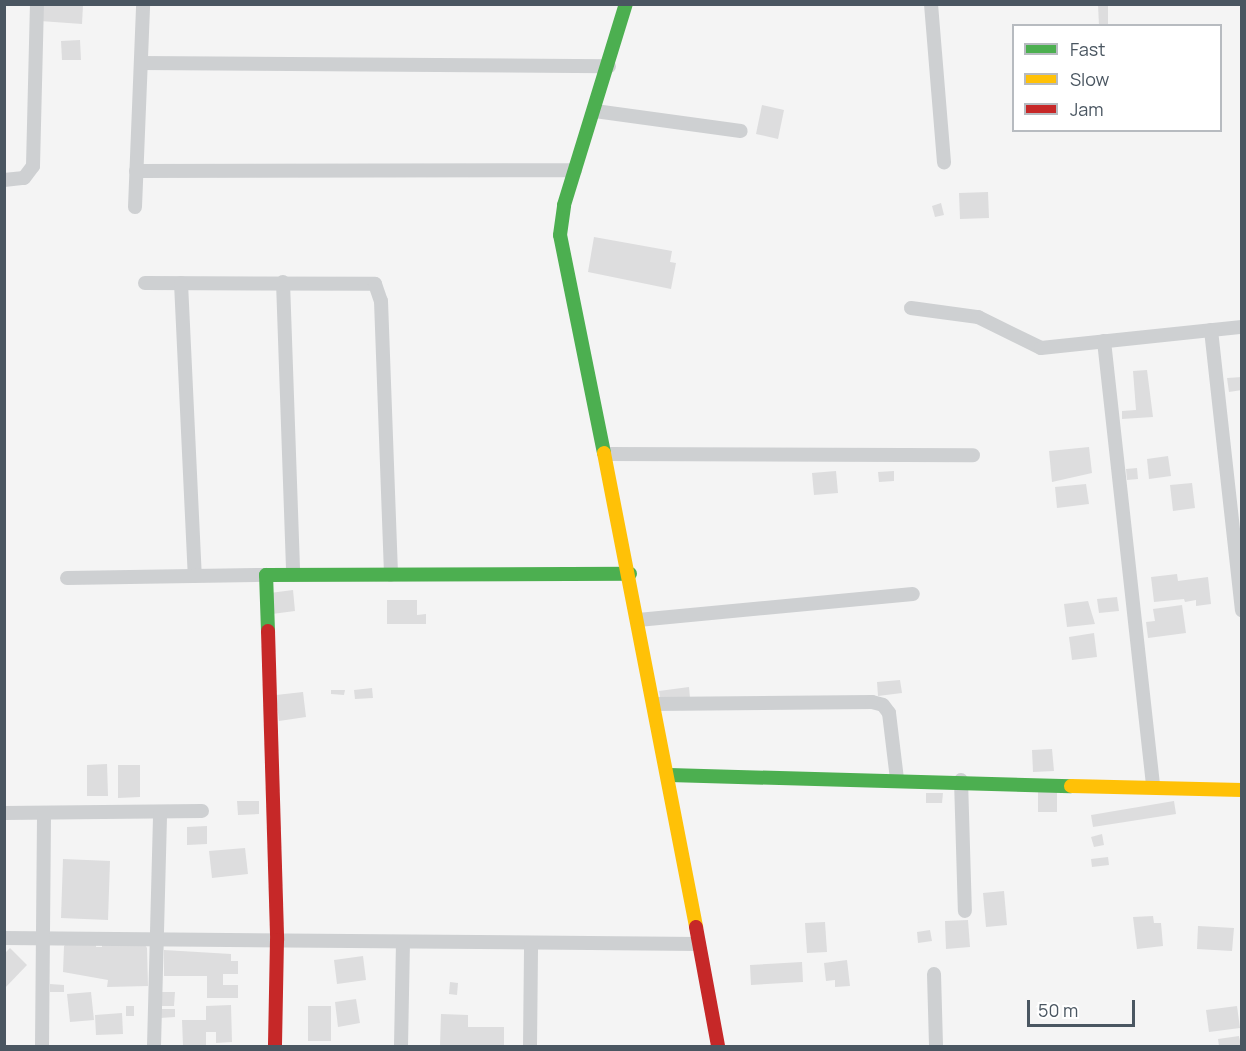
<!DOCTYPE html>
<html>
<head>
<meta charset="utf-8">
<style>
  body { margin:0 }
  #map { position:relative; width:1246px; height:1051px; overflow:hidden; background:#f4f4f4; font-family:Manrope,sans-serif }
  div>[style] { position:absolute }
  .building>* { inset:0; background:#ddddde }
  .street>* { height:14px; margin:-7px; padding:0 7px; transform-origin:7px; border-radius:7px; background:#ced0d2 }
  .fast>* { height:14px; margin:-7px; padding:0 7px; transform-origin:7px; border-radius:7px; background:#4caf50 }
  .slow>* { height:14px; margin:-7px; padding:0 7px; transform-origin:7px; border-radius:7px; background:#ffc107 }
  .jam>* { height:14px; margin:-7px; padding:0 7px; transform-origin:7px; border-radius:7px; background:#c62828 }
  span { translate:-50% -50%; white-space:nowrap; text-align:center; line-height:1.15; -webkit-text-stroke:4.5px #fff; paint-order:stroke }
  .frame { position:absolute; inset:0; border:6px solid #4a5661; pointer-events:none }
  .legend { position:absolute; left:1012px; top:24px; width:210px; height:108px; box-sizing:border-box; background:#fff; border:2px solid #b7bbc0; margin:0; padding:8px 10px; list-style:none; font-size:18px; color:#4a5661 }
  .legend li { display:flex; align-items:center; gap:12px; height:30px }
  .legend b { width:30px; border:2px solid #b7bbc0 }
  .scale { position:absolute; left:1027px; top:1000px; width:108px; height:27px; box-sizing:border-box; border:3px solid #4a5661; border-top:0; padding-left:8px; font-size:18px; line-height:21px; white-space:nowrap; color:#4a5661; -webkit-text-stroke:4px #fff; paint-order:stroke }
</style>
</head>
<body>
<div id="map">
  <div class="building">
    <div style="clip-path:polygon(1098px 4px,1108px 4px,1108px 26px,1099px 26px)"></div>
    <div style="clip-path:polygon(41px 5px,83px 5px,82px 24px,40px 21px)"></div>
    <div style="clip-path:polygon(80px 40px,81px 60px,62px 60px,61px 41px)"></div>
    <div style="clip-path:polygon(762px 105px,784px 110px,778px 139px,756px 134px)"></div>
    <div style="clip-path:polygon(988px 192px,989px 218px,960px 219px,959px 193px)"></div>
    <div style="clip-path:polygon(941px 203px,944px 215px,935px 217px,932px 206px)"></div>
    <div style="clip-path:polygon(594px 237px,672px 251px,670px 262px,676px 263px,671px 289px,588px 272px)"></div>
    <div style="clip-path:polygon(1147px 370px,1153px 417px,1122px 419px,1122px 411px,1136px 410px,1133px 371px)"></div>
    <div style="clip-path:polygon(1242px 377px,1242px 390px,1229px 392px,1227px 378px)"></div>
    <div style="clip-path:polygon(1089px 447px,1092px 473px,1052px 482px,1049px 451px)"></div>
    <div style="clip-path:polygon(1168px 456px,1171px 476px,1149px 479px,1147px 459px)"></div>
    <div style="clip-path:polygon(1137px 468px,1138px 479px,1127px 480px,1126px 469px)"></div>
    <div style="clip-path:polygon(836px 471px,838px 493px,814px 495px,812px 473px)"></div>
    <div style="clip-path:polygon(894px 471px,894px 481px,879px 482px,878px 472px)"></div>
    <div style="clip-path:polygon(1192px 483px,1195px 508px,1173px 511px,1170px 485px)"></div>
    <div style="clip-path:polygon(1086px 484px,1089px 504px,1057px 508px,1055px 487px)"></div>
    <div style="clip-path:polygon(1177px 574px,1178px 581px,1208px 577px,1211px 604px,1196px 606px,1196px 600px,1185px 602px,1184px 599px,1154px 602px,1151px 577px)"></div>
    <div style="clip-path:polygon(293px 590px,295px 611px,272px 614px,270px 593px)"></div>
    <div style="clip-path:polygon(1117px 597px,1119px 611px,1099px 613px,1097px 599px)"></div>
    <div style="clip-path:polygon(387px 600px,417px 600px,417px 615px,426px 614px,426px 624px,387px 624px)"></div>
    <div style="clip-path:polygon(1088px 601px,1095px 624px,1067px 627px,1064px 604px)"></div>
    <div style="clip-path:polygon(1182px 605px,1186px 633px,1148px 638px,1146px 622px,1155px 621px,1153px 609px)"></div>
    <div style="clip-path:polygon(1094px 633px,1097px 657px,1072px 660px,1069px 637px)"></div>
    <div style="clip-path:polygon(900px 680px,902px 693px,878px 696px,877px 682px)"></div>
    <div style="clip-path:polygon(689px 687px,690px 698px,661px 702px,659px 691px)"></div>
    <div style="clip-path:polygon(372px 688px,373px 698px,355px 699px,354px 690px)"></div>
    <div style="clip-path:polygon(331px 690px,345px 690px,344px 695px,331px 694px)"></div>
    <div style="clip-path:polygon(303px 692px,306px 717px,279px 721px,276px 695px)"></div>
    <div style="clip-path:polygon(1052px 749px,1054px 771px,1033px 772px,1032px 750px)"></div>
    <div style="clip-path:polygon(107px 764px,108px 796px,87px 796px,87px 765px)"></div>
    <div style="clip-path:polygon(118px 765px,140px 765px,140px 797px,118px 798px)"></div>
    <div style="clip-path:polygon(1038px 790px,1057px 790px,1057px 812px,1038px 812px)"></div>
    <div style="clip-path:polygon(926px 793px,943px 793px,942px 803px,926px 803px)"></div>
    <div style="clip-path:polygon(237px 801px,259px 801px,259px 814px,238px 815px)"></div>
    <div style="clip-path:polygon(1174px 801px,1176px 814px,1093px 827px,1091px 815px)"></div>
    <div style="clip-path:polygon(207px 826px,207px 844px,187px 845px,187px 827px)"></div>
    <div style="clip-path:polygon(1102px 834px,1104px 845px,1094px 847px,1091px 837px)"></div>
    <div style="clip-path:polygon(245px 848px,248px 874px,212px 878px,209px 851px)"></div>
    <div style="clip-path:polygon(1108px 857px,1109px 865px,1092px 867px,1091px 859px)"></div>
    <div style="clip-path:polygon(63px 859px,110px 861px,108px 920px,61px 918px)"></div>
    <div style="clip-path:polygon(1004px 891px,1007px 925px,986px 927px,983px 893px)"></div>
    <div style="clip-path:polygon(1153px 916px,1154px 923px,1161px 923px,1163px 946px,1137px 949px,1133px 917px)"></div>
    <div style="clip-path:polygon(968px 920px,970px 947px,946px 949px,945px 921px)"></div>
    <div style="clip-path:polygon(825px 922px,827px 952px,807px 953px,805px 923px)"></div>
    <div style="clip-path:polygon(1198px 926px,1234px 928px,1232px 951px,1197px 949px)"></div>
    <div style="clip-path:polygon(930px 930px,932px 941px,918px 943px,917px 932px)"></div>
    <div style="clip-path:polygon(69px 941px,96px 943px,96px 947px,102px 947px,102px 942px,143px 942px,147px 948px,148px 986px,107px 987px,108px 980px,63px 972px,64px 946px)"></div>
    <div style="clip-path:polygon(10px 948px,27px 965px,4px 989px,4px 954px)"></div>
    <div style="clip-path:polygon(164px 950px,231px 954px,231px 961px,238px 961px,238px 974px,223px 974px,223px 985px,238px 985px,238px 998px,207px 998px,207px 976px,164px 976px)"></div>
    <div style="clip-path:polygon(363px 956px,366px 980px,337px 984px,334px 960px)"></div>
    <div style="clip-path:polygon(847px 960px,850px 986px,835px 987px,835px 980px,826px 981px,824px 963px)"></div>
    <div style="clip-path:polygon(802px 962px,803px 982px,751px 985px,750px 965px)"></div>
    <div style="clip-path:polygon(450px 982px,458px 983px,457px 995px,449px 994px)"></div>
    <div style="clip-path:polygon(50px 984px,64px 985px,64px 992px,50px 992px)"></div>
    <div style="clip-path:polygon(91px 992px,94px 1020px,70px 1022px,67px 994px)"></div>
    <div style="clip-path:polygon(160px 992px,175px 992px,174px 1006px,159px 1006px)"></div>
    <div style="clip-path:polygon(356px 999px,360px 1023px,338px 1027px,335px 1002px)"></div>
    <div style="clip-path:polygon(231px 1005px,232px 1042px,216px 1043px,216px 1032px,206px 1032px,206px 1045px,183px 1046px,182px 1020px,206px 1020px,206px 1006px)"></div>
    <div style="clip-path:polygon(126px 1006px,134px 1006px,134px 1016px,126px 1016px)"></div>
    <div style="clip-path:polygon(308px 1006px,331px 1006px,331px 1041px,308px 1041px)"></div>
    <div style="clip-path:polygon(1237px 1006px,1240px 1028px,1209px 1032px,1206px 1010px)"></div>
    <div style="clip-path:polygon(159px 1009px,175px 1009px,175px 1017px,160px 1018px)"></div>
    <div style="clip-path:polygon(122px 1013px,123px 1034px,96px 1035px,95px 1015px)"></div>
    <div style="clip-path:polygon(441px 1014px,468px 1015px,468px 1027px,504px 1027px,504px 1046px,440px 1046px)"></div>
    <div style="clip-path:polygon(1239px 1036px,1241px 1046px,1219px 1046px,1218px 1039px)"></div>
  </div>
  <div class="street">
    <div style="left:931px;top:4px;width:159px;rotate:85.3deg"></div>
    <div style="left:141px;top:63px;width:468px;rotate:0.4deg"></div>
    <div style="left:595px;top:111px;width:147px;rotate:7.8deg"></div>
    <div style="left:136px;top:171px;width:439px;rotate:-0.1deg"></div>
    <div style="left:4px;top:180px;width:20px;rotate:-6deg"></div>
    <div style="left:24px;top:178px;width:15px;rotate:-53deg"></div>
    <div style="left:33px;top:166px;width:162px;rotate:-88.6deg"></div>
    <div style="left:135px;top:207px;width:203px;rotate:-87.7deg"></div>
    <div style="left:283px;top:282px;width:293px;rotate:88deg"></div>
    <div style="left:145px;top:283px;width:230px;rotate:0.2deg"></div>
    <div style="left:375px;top:284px;width:18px;rotate:71deg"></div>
    <div style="left:381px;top:301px;width:274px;rotate:87.9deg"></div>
    <div style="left:181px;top:283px;width:293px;rotate:87.3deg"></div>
    <div style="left:911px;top:308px;width:68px;rotate:7.7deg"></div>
    <div style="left:978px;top:317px;width:70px;rotate:26.2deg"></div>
    <div style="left:1041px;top:348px;width:202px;rotate:-6deg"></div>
    <div style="left:1211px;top:330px;width:282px;rotate:83.7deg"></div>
    <div style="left:1104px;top:341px;width:448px;rotate:83.7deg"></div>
    <div style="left:607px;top:454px;width:366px;rotate:0.2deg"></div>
    <div style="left:67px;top:578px;width:199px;rotate:-0.9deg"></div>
    <div style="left:638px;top:620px;width:276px;rotate:-5.4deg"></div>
    <div style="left:653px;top:704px;width:219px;rotate:-0.5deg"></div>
    <div style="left:872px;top:702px;width:11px;rotate:15deg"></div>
    <div style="left:883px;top:705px;width:10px;rotate:53deg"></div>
    <div style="left:889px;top:713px;width:66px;rotate:83.1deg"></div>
    <div style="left:961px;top:780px;width:131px;rotate:88.3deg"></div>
    <div style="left:4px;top:813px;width:198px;rotate:-0.6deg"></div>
    <div style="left:4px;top:938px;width:695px;rotate:0.49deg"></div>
    <div style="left:934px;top:974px;width:72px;rotate:88.4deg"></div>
    <div style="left:42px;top:1046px;width:232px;rotate:-89.5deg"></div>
    <div style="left:154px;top:1046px;width:233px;rotate:-88.5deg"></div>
    <div style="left:401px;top:1046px;width:104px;rotate:-88.9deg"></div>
    <div style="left:530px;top:1046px;width:102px;rotate:-89.4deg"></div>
  </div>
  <div class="fast">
    <div style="left:604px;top:453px;width:222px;rotate:-101.4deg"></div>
    <div style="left:560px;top:235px;width:30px;rotate:-82deg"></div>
    <div style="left:564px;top:205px;width:210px;rotate:-72.9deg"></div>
    <div style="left:268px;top:631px;width:56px;rotate:-92deg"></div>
    <div style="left:266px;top:575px;width:364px;rotate:-0.2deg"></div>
    <div style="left:669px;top:775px;width:402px;rotate:1.6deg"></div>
  </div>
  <div class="slow">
    <div style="left:604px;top:453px;width:483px;rotate:79deg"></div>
    <div style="left:1071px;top:786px;width:171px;rotate:1.3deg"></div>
  </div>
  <div class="jam">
    <div style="left:268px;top:631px;width:309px;rotate:88.3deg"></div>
    <div style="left:277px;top:940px;width:106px;rotate:91.1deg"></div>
    <div style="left:696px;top:927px;width:121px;rotate:79.5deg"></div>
  </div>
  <div class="frame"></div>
  <ul class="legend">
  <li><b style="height:8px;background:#4caf50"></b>Fast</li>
  <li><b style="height:8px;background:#ffc107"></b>Slow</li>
  <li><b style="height:8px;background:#c62828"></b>Jam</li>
  </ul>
  <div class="scale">50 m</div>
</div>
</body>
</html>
